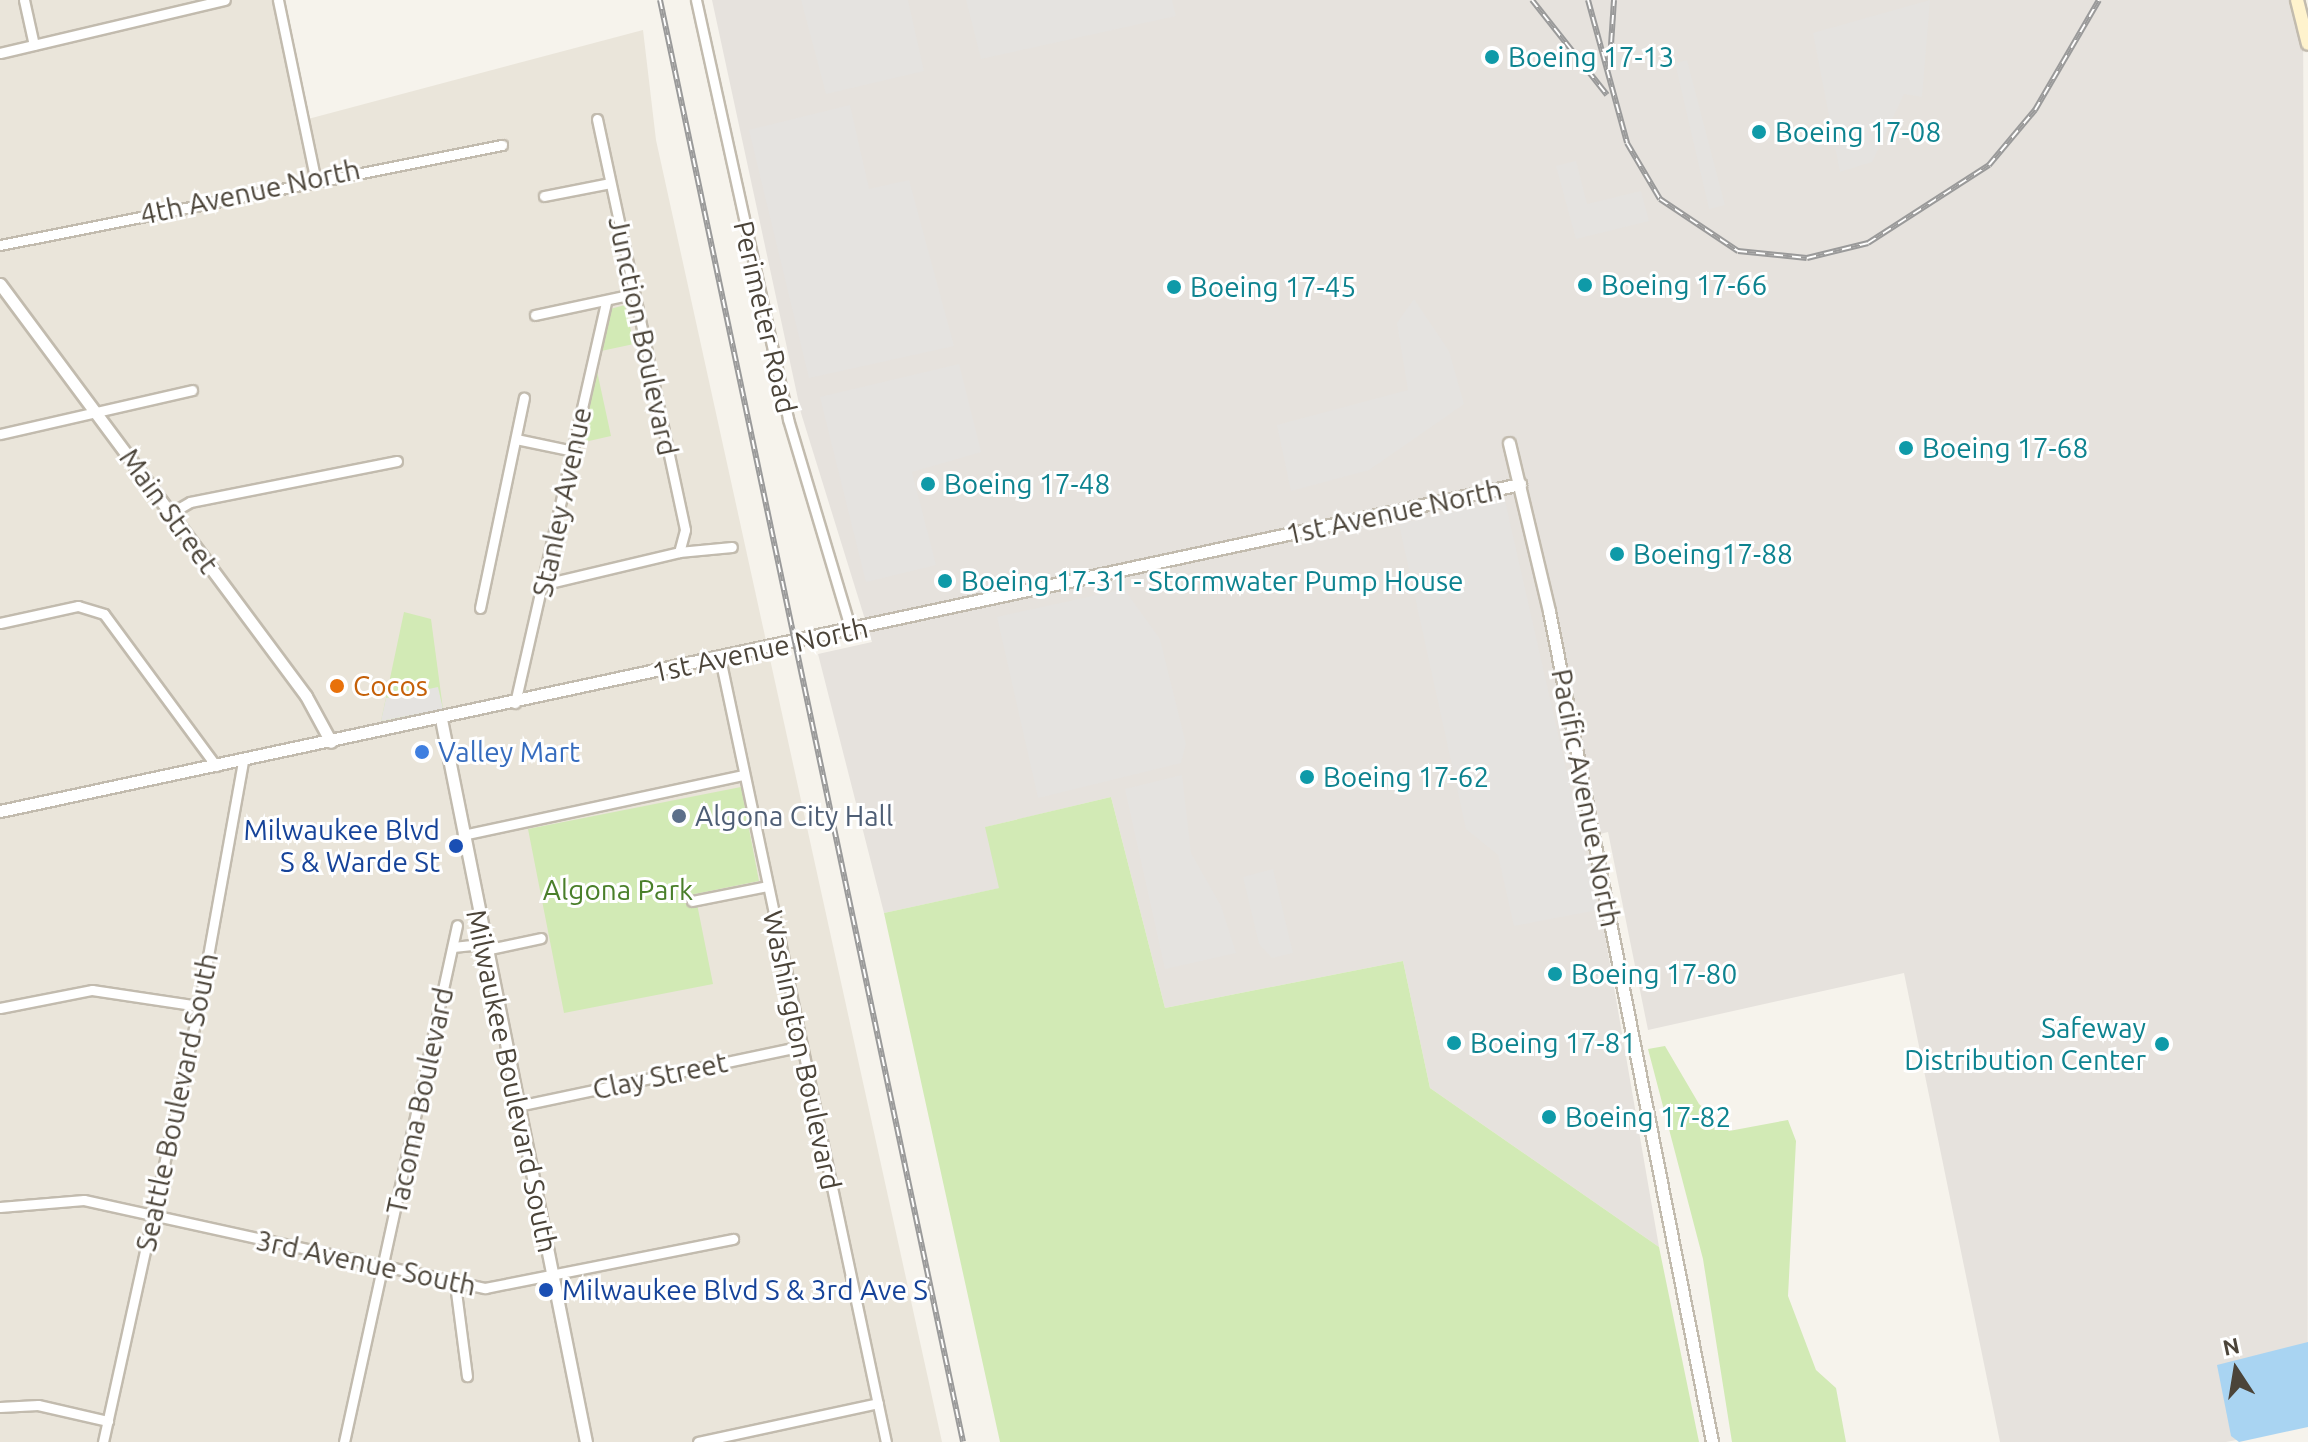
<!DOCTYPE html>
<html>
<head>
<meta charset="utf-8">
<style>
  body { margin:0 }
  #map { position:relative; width:2308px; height:1442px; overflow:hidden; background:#f6f3ec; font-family:Ubuntu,sans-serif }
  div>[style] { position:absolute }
  .residential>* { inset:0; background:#eae5da }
  .industrial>* { inset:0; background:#e6e2dd }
  .green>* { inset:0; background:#d2eab5 }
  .parking>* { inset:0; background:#e5e3e0 }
  .water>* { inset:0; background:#a9d4f2 }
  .roads { filter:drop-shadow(2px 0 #c2bbae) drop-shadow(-2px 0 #c2bbae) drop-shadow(0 2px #c2bbae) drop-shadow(0 -2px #c2bbae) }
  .minor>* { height:9px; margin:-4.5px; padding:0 4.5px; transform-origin:4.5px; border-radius:4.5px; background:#fff }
  .tertiary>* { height:11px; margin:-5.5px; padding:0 5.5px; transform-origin:5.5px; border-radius:5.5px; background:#fff }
  .secondary>* { height:12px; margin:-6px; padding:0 6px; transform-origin:6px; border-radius:6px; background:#fff3cd }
  .rail>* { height:6px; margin-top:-3px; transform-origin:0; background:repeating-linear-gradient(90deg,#fff 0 9px,#9a9a9a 0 18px); box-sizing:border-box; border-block:2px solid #9a9a9a }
  .dots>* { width:22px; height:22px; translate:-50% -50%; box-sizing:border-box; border:4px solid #fff; border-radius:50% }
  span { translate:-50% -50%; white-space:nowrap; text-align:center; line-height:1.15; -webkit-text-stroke:6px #fff; paint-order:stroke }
  .culture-label { font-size:28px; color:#0d838f }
  .left { translate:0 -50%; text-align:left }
  .right { translate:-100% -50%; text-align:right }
  .street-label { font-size:28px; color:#4b4439 }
  .food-label { font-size:28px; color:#c56008 }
  .shop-label { font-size:28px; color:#366cbe }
  .service-label { font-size:28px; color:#4e5e75 }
  .transit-label { font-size:28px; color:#164399 }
  .park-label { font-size:28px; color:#4a7f2a }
  .north { position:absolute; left:2196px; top:1330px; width:80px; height:80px; -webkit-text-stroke:6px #fff; paint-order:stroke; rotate:348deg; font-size:22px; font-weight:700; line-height:32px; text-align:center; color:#4b4439 }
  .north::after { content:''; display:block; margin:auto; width:28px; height:36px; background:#4b4439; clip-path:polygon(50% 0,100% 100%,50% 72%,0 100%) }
</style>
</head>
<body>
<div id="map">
  <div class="residential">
    <div style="clip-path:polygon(0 0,280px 0,308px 119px,643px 30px,656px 140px,942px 1442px,0 1442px)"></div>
  </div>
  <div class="industrial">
    <div style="clip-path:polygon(712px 0,2303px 0,2308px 1426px,2226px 1442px,2000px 1442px,1904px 973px,1648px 1030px,1608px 832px,1588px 837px,1659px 1247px,1430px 1088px,1403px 961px,1165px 1008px,1111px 797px,986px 827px,1000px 888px,884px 913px,818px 654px,872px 642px,801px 413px)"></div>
  </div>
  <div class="green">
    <div style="clip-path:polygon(625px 305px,634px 344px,601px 351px,610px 309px)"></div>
    <div style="clip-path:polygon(597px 371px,611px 436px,580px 443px)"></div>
    <div style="clip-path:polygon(404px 612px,431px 619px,443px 709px,381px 721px)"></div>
    <div style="clip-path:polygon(741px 787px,759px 881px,695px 894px,713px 984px,564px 1013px,528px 829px)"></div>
    <div style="clip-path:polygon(1111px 797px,1165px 1008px,1403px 961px,1430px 1088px,1659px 1247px,1699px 1442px,1000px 1442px,884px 913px,999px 888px,985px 827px)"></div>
    <div style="clip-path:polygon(1665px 1046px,1699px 1104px,1729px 1131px,1788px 1120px,1796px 1141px,1788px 1296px,1816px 1370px,1836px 1388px,1846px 1442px,1732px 1442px,1703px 1259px,1648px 1049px)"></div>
  </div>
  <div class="parking">
    <div style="clip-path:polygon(801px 0,908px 0,924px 71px,826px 94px)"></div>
    <div style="clip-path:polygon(966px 0,1172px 0,1176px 16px,981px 59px)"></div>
    <div style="clip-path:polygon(1930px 0,1922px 97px,1904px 94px,1872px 162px,1840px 172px,1813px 33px)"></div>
    <div style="clip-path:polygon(1687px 60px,1725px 205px,1709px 209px,1675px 63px)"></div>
    <div style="clip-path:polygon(850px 105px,869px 189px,909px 180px,954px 346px,809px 378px,749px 130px)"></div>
    <div style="clip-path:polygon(1576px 161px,1587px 204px,1641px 191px,1649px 221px,1576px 239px,1556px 166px)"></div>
    <div style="clip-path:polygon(1414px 299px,1449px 351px,1464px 404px,1369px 470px,1291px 491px,1277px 425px,1408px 390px,1397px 323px)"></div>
    <div style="clip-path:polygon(959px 364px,981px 452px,912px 472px,936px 565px,866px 582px,820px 397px)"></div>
    <div style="clip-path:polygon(1505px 501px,1598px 910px,1514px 926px,1498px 855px,1466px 829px,1399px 524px)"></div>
    <div style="clip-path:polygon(1124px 589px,1160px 639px,1186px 744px,1181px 763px,1038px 798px,997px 617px)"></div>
    <div style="clip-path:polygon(438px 687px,443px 709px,381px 721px,386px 698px)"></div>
    <div style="clip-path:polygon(1182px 775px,1191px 853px,1221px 906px,1236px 953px,1165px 969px,1125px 789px)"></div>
    <div style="clip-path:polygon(1273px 869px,1293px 953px,1272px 958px,1259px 944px,1243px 877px)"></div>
  </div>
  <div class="water">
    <div style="clip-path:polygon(2308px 1342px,2308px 1427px,2239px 1442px,2231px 1436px,2217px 1365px)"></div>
  </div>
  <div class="roads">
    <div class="minor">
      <div style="left:24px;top:0;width:46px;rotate:77.5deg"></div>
      <div style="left:278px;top:0;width:181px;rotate:78.2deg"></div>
      <div style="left:696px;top:0;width:429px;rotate:77.6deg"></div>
      <div style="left:788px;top:419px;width:220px;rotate:73.4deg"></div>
      <div style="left:0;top:53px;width:231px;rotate:-13.3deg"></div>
      <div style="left:597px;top:119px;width:420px;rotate:77.9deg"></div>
      <div style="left:685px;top:530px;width:23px;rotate:105deg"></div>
      <div style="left:544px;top:196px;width:67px;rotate:-11.1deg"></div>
      <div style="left:0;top:245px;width:512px;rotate:-11.27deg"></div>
      <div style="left:535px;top:315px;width:100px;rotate:-12.1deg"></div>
      <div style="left:0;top:434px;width:197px;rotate:-12.9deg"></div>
      <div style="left:516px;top:439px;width:58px;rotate:11.9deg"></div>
      <div style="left:171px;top:513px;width:22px;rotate:-30deg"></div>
      <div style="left:190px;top:502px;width:211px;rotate:-11.2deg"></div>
      <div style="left:545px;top:584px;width:138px;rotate:-13.4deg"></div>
      <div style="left:679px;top:552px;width:53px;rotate:-5.4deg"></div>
      <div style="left:480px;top:608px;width:215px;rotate:-78.2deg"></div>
      <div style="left:0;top:623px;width:80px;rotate:-12.3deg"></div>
      <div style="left:78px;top:606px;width:27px;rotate:17deg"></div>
      <div style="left:104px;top:614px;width:189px;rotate:53.6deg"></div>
      <div style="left:720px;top:658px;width:801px;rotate:78.05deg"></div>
      <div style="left:515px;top:703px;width:412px;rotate:-77.2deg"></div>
      <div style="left:463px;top:835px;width:286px;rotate:-12.1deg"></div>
      <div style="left:692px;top:901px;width:77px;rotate:-11.2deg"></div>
      <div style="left:453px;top:947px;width:31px;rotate:-6deg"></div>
      <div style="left:485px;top:950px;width:57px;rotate:-12.1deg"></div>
      <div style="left:0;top:1008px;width:94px;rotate:-11.1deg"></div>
      <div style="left:92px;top:990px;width:108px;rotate:8.5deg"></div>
      <div style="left:518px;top:1106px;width:290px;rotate:-11.9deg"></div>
      <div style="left:0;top:1207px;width:84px;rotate:-4.8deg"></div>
      <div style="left:84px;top:1200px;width:411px;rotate:12.4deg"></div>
      <div style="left:485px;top:1288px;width:253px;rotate:-11.2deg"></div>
      <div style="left:455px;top:1284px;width:93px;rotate:82.6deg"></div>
      <div style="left:0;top:1407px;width:38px;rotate:-3deg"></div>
      <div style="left:38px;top:1405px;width:72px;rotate:12.9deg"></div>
      <div style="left:103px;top:1442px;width:446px;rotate:-77.6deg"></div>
      <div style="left:199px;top:1006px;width:249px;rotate:-79.8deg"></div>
      <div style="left:344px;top:1442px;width:529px;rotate:-77.67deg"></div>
      <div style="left:698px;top:1442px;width:184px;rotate:-12.2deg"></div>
    </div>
    <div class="tertiary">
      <div style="left:0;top:284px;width:513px;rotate:53.4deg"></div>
      <div style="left:306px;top:696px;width:52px;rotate:61.5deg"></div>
      <div style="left:1509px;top:443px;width:173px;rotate:76.6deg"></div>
      <div style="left:1549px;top:611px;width:847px;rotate:78.9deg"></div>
      <div style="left:441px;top:719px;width:737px;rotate:78.66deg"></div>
      <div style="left:0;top:811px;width:1555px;rotate:-12.14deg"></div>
    </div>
    <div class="secondary">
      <div style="left:2297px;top:0;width:45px;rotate:76deg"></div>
    </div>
  </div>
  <div class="rail">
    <div style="left:660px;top:0;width:1473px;rotate:78.13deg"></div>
    <div style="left:1532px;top:0;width:121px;rotate:51.7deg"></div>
    <div style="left:1588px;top:0;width:148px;rotate:74.7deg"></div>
    <div style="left:1627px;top:143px;width:65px;rotate:59.5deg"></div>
    <div style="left:1660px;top:199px;width:94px;rotate:33.7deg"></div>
    <div style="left:1738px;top:251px;width:69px;rotate:5.8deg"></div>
    <div style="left:1807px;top:258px;width:63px;rotate:-13.8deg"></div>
    <div style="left:1868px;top:243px;width:144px;rotate:-32.8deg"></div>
    <div style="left:1989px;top:165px;width:72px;rotate:-50.1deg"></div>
    <div style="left:2035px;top:110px;width:127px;rotate:-59.8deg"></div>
    <div style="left:1610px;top:60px;width:60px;rotate:-86.2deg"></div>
  </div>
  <div class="dots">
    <div style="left:1492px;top:57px;background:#0f9aa8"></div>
    <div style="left:1759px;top:132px;background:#0f9aa8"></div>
    <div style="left:1585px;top:285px;background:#0f9aa8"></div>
    <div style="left:1174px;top:287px;background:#0f9aa8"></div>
    <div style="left:1906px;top:448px;background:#0f9aa8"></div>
    <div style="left:928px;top:484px;background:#0f9aa8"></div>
    <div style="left:1617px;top:554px;background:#0f9aa8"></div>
    <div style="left:945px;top:581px;background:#0f9aa8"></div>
    <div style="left:337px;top:686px;background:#e8710a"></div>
    <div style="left:422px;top:752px;background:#3f7fe0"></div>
    <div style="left:1307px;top:777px;background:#0f9aa8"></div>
    <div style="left:679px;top:816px;background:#5c6f8a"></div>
    <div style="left:456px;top:846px;background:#1a4fb4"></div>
    <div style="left:1555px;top:974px;background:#0f9aa8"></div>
    <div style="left:1454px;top:1043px;background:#0f9aa8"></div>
    <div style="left:2162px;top:1044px;background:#0f9aa8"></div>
    <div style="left:1549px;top:1117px;background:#0f9aa8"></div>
    <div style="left:546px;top:1290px;background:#1a4fb4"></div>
  </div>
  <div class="culture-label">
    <span class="left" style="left:1508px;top:57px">Boeing 17-13</span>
    <span class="left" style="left:1775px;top:132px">Boeing 17-08</span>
    <span class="left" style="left:1601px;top:285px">Boeing 17-66</span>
    <span class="left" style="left:1190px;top:287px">Boeing 17-45</span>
    <span class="left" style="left:1922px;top:448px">Boeing 17-68</span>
    <span class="left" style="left:944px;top:484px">Boeing 17-48</span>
    <span class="left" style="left:1633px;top:554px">Boeing17-88</span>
    <span class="left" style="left:961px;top:581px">Boeing 17-31 - Stormwater Pump House</span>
    <span class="left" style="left:1323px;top:777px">Boeing 17-62</span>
    <span class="left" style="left:1571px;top:974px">Boeing 17-80</span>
    <span class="right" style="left:2146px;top:1044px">Safeway<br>Distribution Center</span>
    <span class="left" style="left:1470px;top:1043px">Boeing 17-81</span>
    <span class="left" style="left:1565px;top:1117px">Boeing 17-82</span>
  </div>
  <div class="street-label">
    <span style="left:250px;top:192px;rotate:-12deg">4th Avenue North</span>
    <span style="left:765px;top:317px;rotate:77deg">Perimeter Road</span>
    <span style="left:643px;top:336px;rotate:78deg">Junction Boulevard</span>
    <span style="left:562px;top:502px;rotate:-78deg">Stanley Avenue</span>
    <span style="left:169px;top:511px;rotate:54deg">Main Street</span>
    <span style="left:1394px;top:512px;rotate:-12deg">1st Avenue North</span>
    <span style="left:760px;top:650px;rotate:-12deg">1st Avenue North</span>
    <span style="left:1586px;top:798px;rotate:79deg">Pacific Avenue North</span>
    <span style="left:802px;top:1050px;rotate:78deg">Washington Boulevard</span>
    <span style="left:660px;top:1076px;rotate:-12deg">Clay Street</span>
    <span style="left:512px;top:1081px;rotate:78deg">Milwaukee Boulevard South</span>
    <span style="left:420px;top:1101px;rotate:-78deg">Tacoma Boulevard</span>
    <span style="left:177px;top:1102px;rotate:-78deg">Seattle Boulevard South</span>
    <span style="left:366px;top:1263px;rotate:12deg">3rd Avenue South</span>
  </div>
  <div class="food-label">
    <span class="left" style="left:353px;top:686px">Cocos</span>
  </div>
  <div class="shop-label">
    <span class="left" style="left:438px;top:752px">Valley Mart</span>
  </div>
  <div class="service-label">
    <span class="left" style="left:695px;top:816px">Algona City Hall</span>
  </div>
  <div class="transit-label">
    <span class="right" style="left:440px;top:846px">Milwaukee Blvd<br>S &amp; Warde St</span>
    <span class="left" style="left:562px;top:1290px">Milwaukee Blvd S &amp; 3rd Ave S</span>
  </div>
  <div class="park-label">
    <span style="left:618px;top:890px">Algona Park</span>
  </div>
  <div class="north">N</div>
</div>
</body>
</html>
